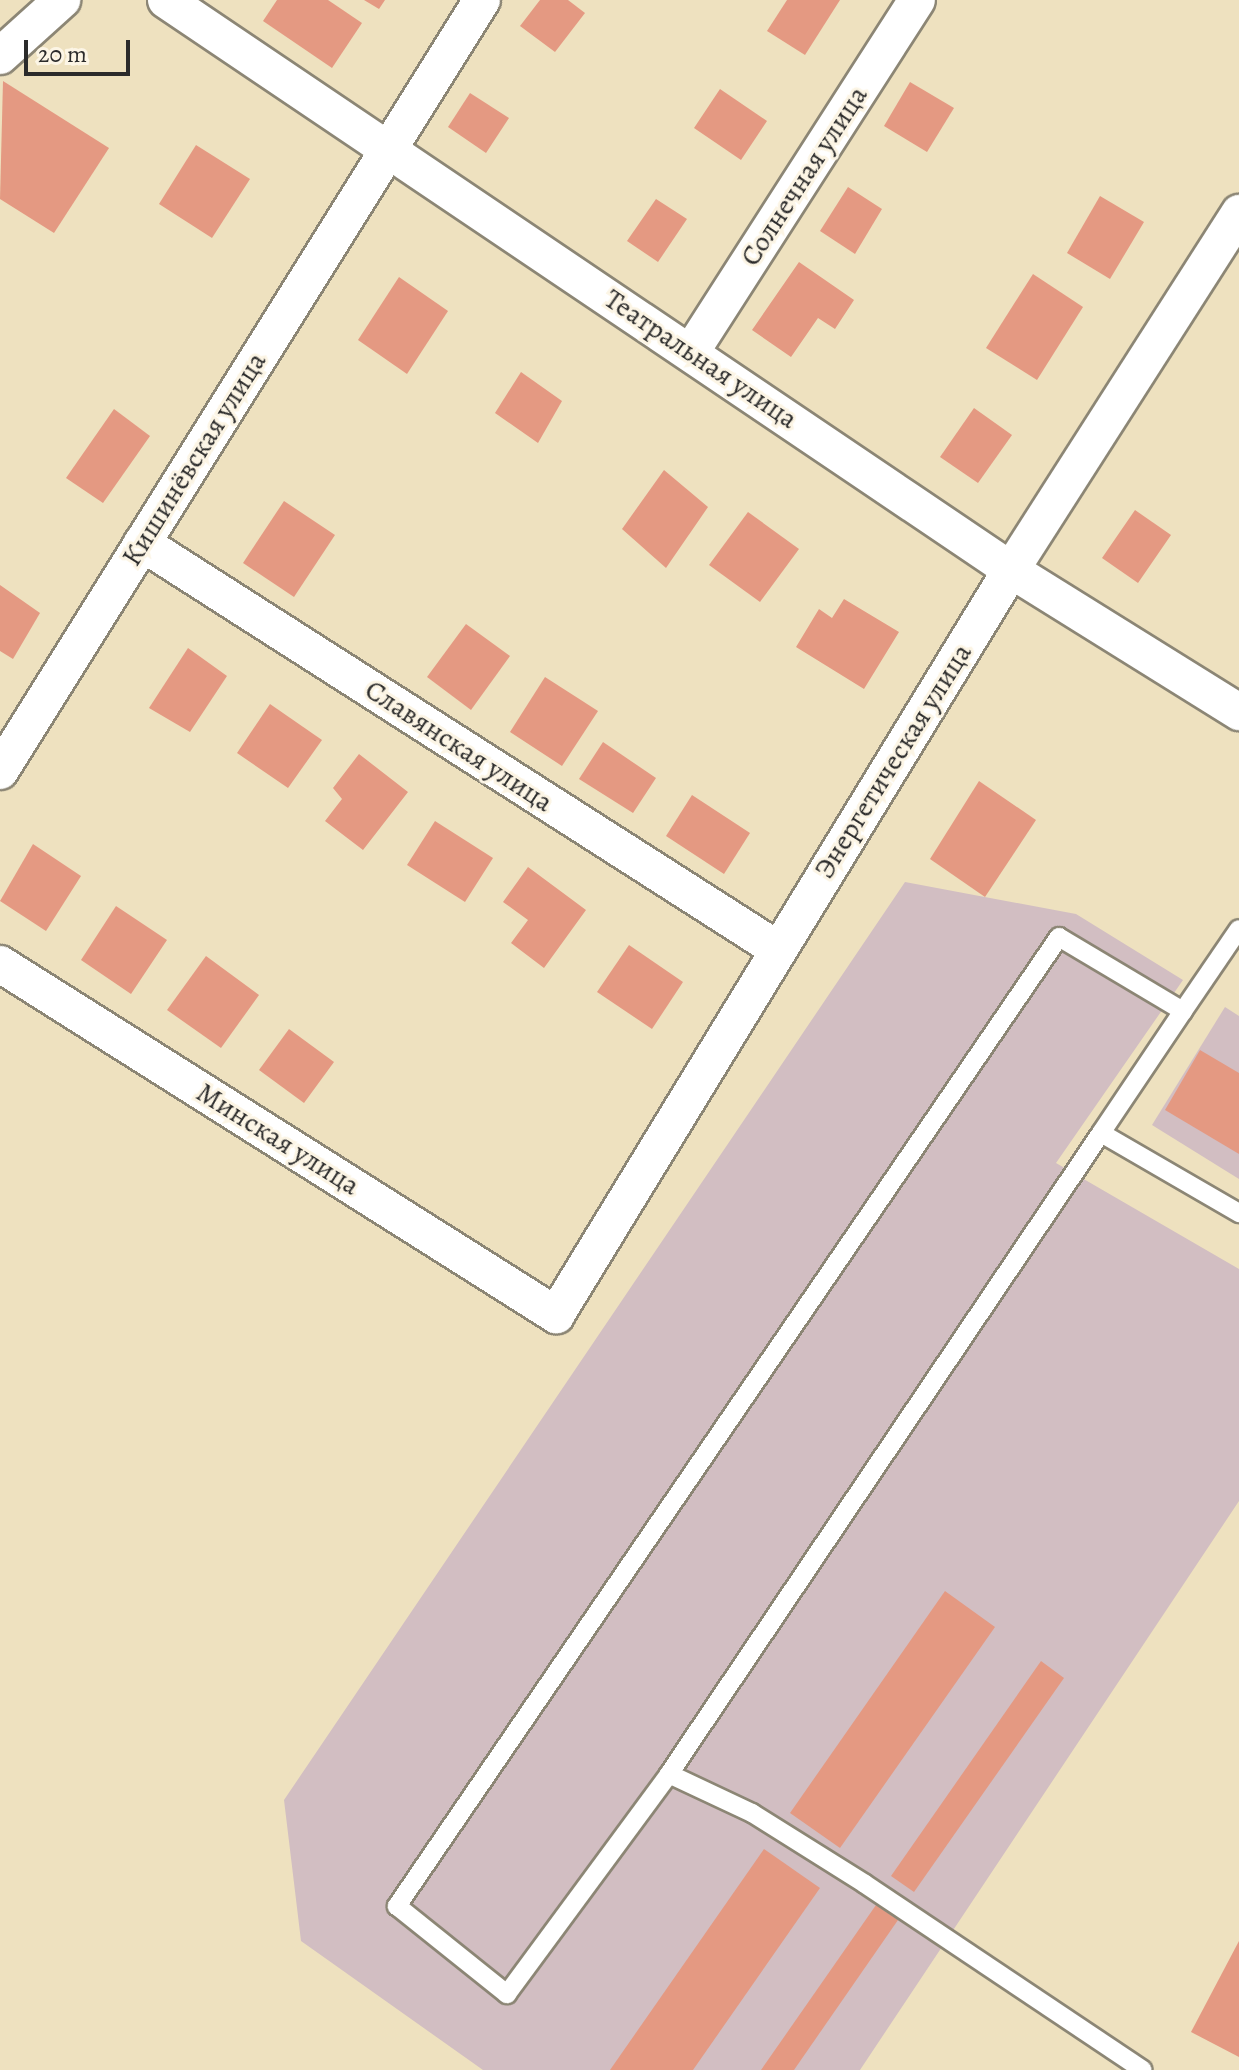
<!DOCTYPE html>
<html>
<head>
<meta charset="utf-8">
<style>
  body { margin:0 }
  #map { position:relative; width:1239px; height:2070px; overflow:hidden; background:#eee1bf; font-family:Alegreya,serif }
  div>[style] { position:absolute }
  .industrial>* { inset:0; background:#d2bec2 }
  .building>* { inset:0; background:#e49982 }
  .roads { filter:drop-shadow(2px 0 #8c8675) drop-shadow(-2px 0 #8c8675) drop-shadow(0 2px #8c8675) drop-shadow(0 -2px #8c8675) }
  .service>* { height:18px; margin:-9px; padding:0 9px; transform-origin:9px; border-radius:9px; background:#fff }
  .minor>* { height:36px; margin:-18px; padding:0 18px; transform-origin:18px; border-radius:18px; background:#fff }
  span { translate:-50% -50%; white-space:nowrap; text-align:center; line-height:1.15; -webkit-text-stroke:6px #fcf5e5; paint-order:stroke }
  .street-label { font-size:28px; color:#2b2b2b }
  .scale { position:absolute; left:24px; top:40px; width:106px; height:36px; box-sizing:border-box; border:4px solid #2b2b2b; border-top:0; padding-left:10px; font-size:24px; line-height:28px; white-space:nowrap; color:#2b2b2b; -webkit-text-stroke:6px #fcf5e5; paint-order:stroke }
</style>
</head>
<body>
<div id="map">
  <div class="industrial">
    <div style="clip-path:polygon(905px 882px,1076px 914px,1183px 980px,1056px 1163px,1239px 1269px,1239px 1501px,860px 2070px,483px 2070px,301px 1941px,284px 1800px)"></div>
    <div style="clip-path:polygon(1225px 1007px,1239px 1016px,1239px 1179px,1152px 1125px)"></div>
  </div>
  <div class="building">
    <div style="clip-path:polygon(277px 0,328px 0,362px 23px,332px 68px,263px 21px)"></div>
    <div style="clip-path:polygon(364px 0,385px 0,379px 9px)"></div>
    <div style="clip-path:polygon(540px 0,568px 0,585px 13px,555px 52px,520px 26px)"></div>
    <div style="clip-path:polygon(787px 0,840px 0,805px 55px,767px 31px)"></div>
    <div style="clip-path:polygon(3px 81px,109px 148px,54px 233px,0 199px)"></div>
    <div style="clip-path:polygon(910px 82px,954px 108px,927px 152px,884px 126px)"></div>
    <div style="clip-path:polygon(720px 89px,767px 121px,741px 160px,694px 128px)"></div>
    <div style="clip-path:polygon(470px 93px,509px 118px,486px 153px,448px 127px)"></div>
    <div style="clip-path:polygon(196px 145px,250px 179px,212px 238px,159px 204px)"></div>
    <div style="clip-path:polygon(848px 187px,882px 209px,855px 254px,820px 231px)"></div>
    <div style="clip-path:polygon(1100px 196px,1144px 222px,1110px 279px,1067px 253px)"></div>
    <div style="clip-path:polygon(656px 199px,687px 219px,658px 262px,627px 241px)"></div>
    <div style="clip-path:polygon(799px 262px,854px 300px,835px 329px,818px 318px,791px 357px,752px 330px)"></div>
    <div style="clip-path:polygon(1033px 274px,1083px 307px,1037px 380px,986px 348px)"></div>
    <div style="clip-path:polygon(399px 277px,448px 311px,407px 374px,358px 340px)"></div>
    <div style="clip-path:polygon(521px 372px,562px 401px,538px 443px,495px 413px)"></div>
    <div style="clip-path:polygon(974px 408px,1012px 435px,978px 483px,940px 457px)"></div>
    <div style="clip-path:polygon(114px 409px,150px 436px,103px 503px,66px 478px)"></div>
    <div style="clip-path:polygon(664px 470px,708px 507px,666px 568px,622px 529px)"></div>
    <div style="clip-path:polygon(284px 501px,335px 535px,294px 597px,243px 563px)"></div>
    <div style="clip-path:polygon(1135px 510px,1171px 535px,1138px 583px,1102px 558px)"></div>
    <div style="clip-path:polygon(748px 512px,799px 549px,760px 602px,709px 565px)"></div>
    <div style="clip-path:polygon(0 585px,40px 613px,13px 659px,0 651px)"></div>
    <div style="clip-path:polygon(844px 599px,899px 632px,864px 689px,796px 647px,819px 609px,832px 618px)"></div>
    <div style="clip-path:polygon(466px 624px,510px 656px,471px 710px,427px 677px)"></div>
    <div style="clip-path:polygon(188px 648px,227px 676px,190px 732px,149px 708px)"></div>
    <div style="clip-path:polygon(545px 677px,598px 711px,562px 766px,510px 732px)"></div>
    <div style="clip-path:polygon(270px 704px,322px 740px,288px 788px,237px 753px)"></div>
    <div style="clip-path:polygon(603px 742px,656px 778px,633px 813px,579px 779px)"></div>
    <div style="clip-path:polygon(359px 754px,408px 792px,363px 850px,325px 821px,342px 799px,333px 788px)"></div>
    <div style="clip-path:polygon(979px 781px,1036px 820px,985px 897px,930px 859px)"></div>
    <div style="clip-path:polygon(692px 795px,750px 833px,724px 874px,666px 836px)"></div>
    <div style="clip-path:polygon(435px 821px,493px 858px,465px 902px,407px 865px)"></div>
    <div style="clip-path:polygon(33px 844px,81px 876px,46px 931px,0 901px)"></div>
    <div style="clip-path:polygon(528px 867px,586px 910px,544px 968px,511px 943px,528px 920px,503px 902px)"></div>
    <div style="clip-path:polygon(116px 906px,167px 940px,131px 994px,81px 960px)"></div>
    <div style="clip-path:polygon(629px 945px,683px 982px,652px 1029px,597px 992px)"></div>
    <div style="clip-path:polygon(206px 956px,259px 995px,221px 1048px,167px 1010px)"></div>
    <div style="clip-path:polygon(289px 1029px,334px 1062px,304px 1103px,259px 1070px)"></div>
    <div style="clip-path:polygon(1200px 1050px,1239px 1073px,1239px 1154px,1165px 1110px)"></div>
    <div style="clip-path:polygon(945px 1591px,995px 1627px,840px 1848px,790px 1813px)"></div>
    <div style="clip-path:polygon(1041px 1661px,1064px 1678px,914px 1892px,891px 1876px)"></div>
    <div style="clip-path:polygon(764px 1849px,820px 1888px,693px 2070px,610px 2070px)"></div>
    <div style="clip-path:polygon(876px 1905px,898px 1920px,794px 2070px,761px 2070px)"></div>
    <div style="clip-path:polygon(1239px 1941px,1239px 2057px,1191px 2032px)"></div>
  </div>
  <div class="roads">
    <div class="service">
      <div style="left:1183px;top:1011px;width:144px;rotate:-149.2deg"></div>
      <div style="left:1059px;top:937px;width:1174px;rotate:124.34deg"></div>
      <div style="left:397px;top:1906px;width:141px;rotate:38.7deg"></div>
      <div style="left:507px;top:1994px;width:273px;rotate:-53.6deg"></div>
      <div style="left:669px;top:1774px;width:773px;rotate:-56.02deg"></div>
      <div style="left:1101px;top:1133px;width:147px;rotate:-56.1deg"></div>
      <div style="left:1183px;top:1011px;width:99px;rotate:-55.7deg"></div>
      <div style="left:1101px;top:1133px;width:160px;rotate:30.1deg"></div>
      <div style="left:669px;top:1774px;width:92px;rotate:25.2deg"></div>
      <div style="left:752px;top:1813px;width:133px;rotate:32.1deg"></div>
      <div style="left:865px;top:1884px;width:334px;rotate:33.8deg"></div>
    </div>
    <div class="minor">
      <div style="left:166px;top:0;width:1019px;rotate:34deg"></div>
      <div style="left:1011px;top:570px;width:269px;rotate:31.9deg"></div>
      <div style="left:0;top:56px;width:84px;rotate:-42.1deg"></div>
      <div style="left:691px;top:352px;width:418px;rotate:-57.3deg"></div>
      <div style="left:142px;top:543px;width:754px;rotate:32.59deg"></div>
      <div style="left:0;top:771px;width:909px;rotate:-57.99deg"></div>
      <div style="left:0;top:964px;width:658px;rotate:32.26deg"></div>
      <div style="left:556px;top:1315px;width:873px;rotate:-58.59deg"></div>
      <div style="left:1011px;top:570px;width:424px;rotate:-57.4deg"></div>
    </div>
  </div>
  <div class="street-label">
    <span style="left:804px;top:176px;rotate:-57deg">Солнечная улица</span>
    <span style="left:701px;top:359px;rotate:34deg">Театральная улица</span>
    <span style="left:194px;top:459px;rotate:-58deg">Кишинёвская улица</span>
    <span style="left:459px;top:746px;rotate:33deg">Славянская улица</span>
    <span style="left:893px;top:761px;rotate:-58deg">Энергетическая улица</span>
    <span style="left:278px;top:1139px;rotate:32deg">Минская улица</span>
  </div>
  <div class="scale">20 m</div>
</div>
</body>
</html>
